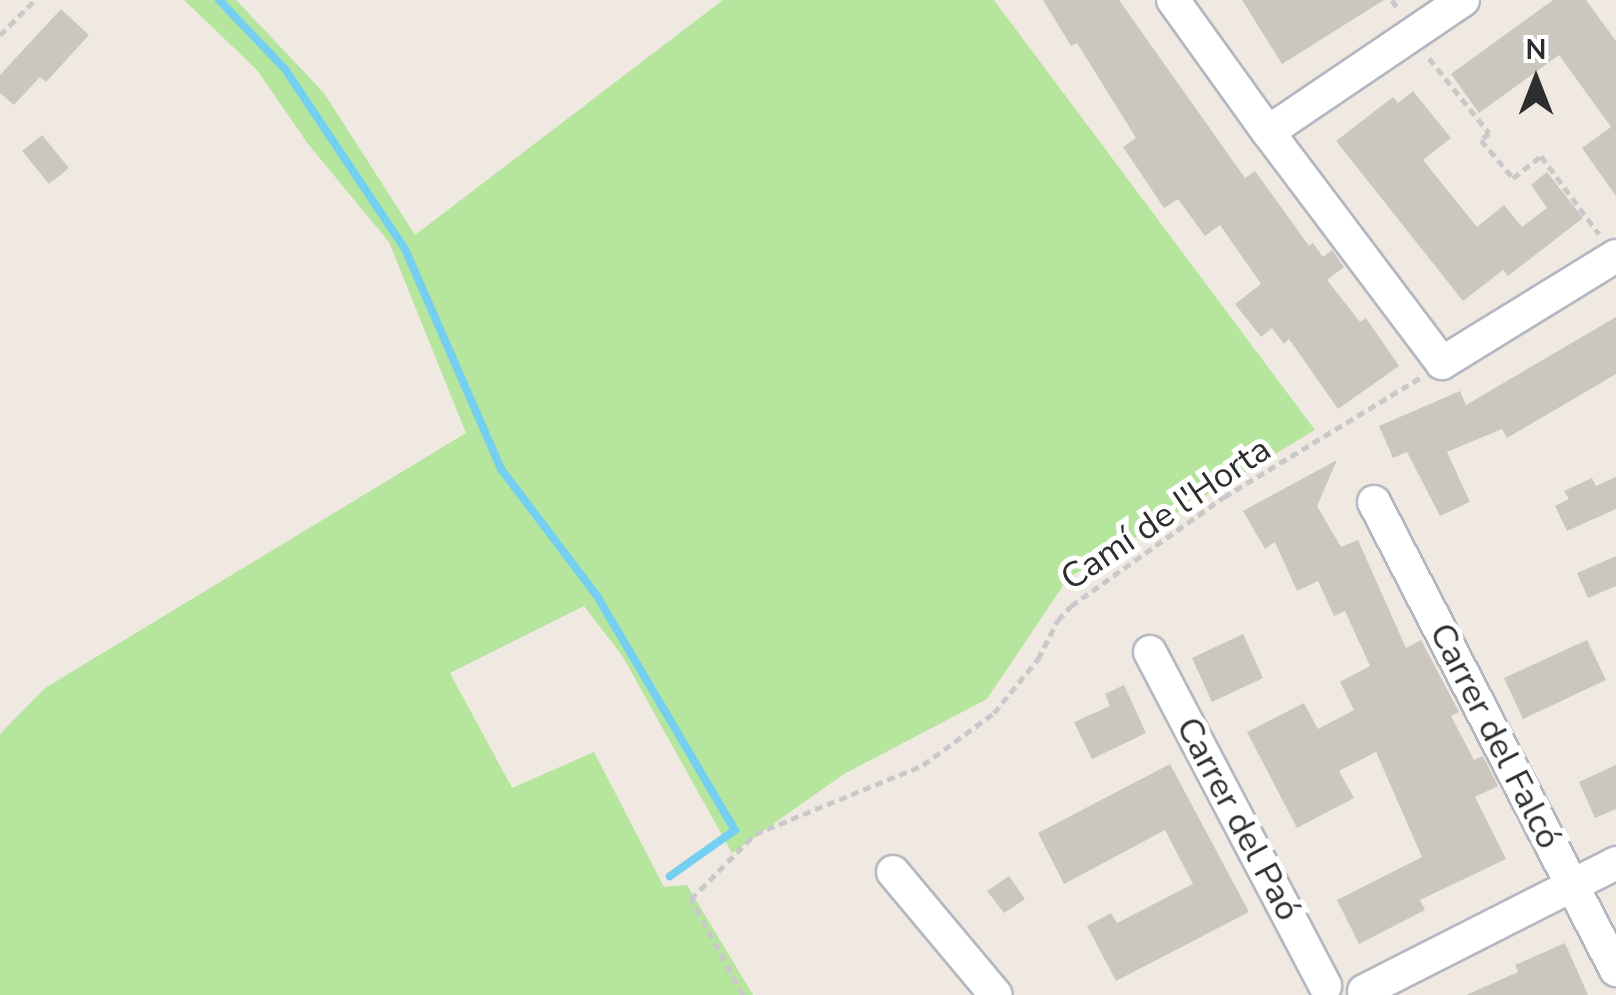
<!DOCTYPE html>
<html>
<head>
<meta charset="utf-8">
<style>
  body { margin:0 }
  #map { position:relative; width:1616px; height:995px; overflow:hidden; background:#efe9e1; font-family:"Nunito Sans",sans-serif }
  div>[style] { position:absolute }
  .green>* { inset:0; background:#b6e59e }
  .stream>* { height:8px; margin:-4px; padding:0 4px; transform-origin:4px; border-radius:4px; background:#75cff0 }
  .building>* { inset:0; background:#cbc7bf }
  .path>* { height:5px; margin-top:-2.5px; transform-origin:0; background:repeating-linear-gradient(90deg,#c9c9c9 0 8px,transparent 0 13px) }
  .roads { filter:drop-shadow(2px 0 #b4b7c1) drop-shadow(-2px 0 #b4b7c1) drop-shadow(0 2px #b4b7c1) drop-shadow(0 -2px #b4b7c1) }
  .minor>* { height:32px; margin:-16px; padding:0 16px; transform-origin:16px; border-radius:16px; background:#fff }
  span { translate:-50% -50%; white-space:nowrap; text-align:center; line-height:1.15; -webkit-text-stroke:10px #fff; paint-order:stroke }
  .street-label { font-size:35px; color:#2e2e2e }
  .north { position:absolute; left:1486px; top:30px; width:100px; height:100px; -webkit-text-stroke:8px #fff; paint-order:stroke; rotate:0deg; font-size:28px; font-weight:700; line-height:40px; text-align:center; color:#2e2e2e }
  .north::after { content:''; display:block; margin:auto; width:35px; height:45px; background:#2e2e2e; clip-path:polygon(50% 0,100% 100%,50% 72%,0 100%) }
</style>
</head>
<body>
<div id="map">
  <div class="green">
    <div style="clip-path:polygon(184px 0,236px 0,324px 93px,415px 235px,723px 0,994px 0,1315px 430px,1068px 578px,987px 699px,844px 774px,732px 853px,623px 657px,584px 606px,450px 673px,512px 788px,594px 752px,664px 887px,687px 885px,753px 995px,0 995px,0 734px,45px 688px,466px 433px,389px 242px,308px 144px,257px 70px)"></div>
  </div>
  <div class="stream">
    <div style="left:219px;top:0;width:95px;rotate:46.3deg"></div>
    <div style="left:285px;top:69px;width:216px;rotate:56.3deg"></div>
    <div style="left:405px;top:249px;width:240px;rotate:66.4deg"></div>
    <div style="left:501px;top:469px;width:159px;rotate:52.9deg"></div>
    <div style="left:597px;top:596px;width:272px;rotate:59.5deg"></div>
    <div style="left:735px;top:830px;width:80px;rotate:144.7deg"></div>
  </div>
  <div class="building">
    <div style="clip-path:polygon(1043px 0,1119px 0,1245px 178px,1255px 171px,1309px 246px,1313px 243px,1323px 257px,1332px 250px,1344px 267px,1327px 280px,1360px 322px,1366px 318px,1399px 366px,1338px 409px,1289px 339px,1284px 344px,1272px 328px,1261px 337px,1235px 304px,1261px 284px,1220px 225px,1205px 236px,1178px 199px,1164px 208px,1123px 147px,1136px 138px,1077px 43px,1071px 46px)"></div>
    <div style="clip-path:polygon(1242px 0,1384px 0,1282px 64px)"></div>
    <div style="clip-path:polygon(1553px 0,1586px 0,1616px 41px,1616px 196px,1582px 148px,1611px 127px,1559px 55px,1479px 113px,1451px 74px)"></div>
    <div style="clip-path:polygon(61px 9px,89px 35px,46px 82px,40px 77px,14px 105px,0 93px,0 75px)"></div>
    <div style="clip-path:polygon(1413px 91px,1451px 138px,1423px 160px,1477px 227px,1504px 205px,1522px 227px,1547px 208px,1531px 185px,1547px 172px,1583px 218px,1508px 276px,1503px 270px,1463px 301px,1336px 141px,1393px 97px,1398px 103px)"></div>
    <div style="clip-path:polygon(42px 135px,69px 168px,49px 184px,22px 151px)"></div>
    <div style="clip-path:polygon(1616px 317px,1616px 374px,1507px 438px,1502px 429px,1447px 452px,1470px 502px,1440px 516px,1407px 452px,1393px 458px,1379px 426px,1460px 391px,1466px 405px)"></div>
    <div style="clip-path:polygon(1337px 460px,1317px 506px,1341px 547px,1358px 540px,1406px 648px,1421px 640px,1459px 712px,1451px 716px,1474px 760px,1483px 756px,1498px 786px,1475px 797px,1506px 859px,1420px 900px,1425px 910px,1359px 944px,1337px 900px,1422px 857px,1376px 752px,1339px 771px,1354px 798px,1297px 828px,1247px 732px,1304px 703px,1318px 729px,1354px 710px,1340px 682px,1370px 666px,1345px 611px,1334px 616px,1318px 581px,1297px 591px,1275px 542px,1265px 549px,1243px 511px)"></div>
    <div style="clip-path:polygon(1616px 477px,1616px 509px,1567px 531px,1555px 506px,1569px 499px,1564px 491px,1592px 478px,1596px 486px)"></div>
    <div style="clip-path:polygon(1616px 556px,1616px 586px,1588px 598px,1577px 573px)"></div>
    <div style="clip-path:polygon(1243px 634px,1263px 678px,1212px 702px,1192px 658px)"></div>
    <div style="clip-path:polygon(1587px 640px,1606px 680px,1523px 719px,1504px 678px)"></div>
    <div style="clip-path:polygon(1124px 685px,1146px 733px,1092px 759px,1074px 722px,1110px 706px,1105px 694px)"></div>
    <div style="clip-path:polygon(1170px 764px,1249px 912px,1116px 981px,1087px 926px,1111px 913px,1117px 923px,1193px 884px,1165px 830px,1064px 884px,1038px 833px)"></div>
    <div style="clip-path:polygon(1616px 765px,1616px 809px,1595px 818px,1579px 782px)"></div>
    <div style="clip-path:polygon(1009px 876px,1025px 899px,1004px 913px,987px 891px)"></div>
    <div style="clip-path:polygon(1565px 943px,1588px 995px,1466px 995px,1518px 972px,1515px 965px)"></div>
  </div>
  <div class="path">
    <div style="left:1392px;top:0;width:13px;rotate:58deg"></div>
    <div style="left:0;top:35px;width:49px;rotate:-45deg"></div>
    <div style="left:1429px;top:58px;width:96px;rotate:51.3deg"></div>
    <div style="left:1489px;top:133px;width:11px;rotate:139deg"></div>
    <div style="left:1481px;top:140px;width:50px;rotate:49.9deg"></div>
    <div style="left:1513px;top:178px;width:36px;rotate:-38deg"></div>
    <div style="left:1541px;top:156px;width:97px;rotate:53.4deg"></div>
    <div style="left:743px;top:995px;width:109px;rotate:-118.4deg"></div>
    <div style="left:691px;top:899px;width:91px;rotate:-45.4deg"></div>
    <div style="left:755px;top:834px;width:182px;rotate:-22.3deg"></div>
    <div style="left:923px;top:765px;width:88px;rotate:-36.2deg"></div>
    <div style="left:994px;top:713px;width:70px;rotate:-50.8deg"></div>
    <div style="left:1038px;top:659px;width:44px;rotate:-62.9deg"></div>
    <div style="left:1058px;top:620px;width:19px;rotate:-47deg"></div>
    <div style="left:1071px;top:606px;width:188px;rotate:-35.5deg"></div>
    <div style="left:1224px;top:497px;width:231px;rotate:-31.3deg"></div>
  </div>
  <div class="roads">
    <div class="minor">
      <div style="left:1173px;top:0;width:163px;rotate:54.3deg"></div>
      <div style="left:1463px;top:0;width:235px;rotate:145.9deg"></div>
      <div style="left:1268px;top:132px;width:289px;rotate:53deg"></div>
      <div style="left:1442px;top:363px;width:204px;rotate:-31.6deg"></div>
      <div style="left:1374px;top:502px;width:527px;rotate:62.66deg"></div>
      <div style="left:1150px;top:652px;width:377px;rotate:62.3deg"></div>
      <div style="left:893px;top:872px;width:160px;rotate:50.1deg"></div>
      <div style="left:1364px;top:991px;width:283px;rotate:-26.9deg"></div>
    </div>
  </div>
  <div class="street-label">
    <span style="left:1166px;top:514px;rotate:-34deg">Camí de l'Horta</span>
    <span style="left:1495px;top:736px;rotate:63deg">Carrer del Falcó</span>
    <span style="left:1238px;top:819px;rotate:62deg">Carrer del Paó</span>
  </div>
  <div class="north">N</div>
</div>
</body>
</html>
